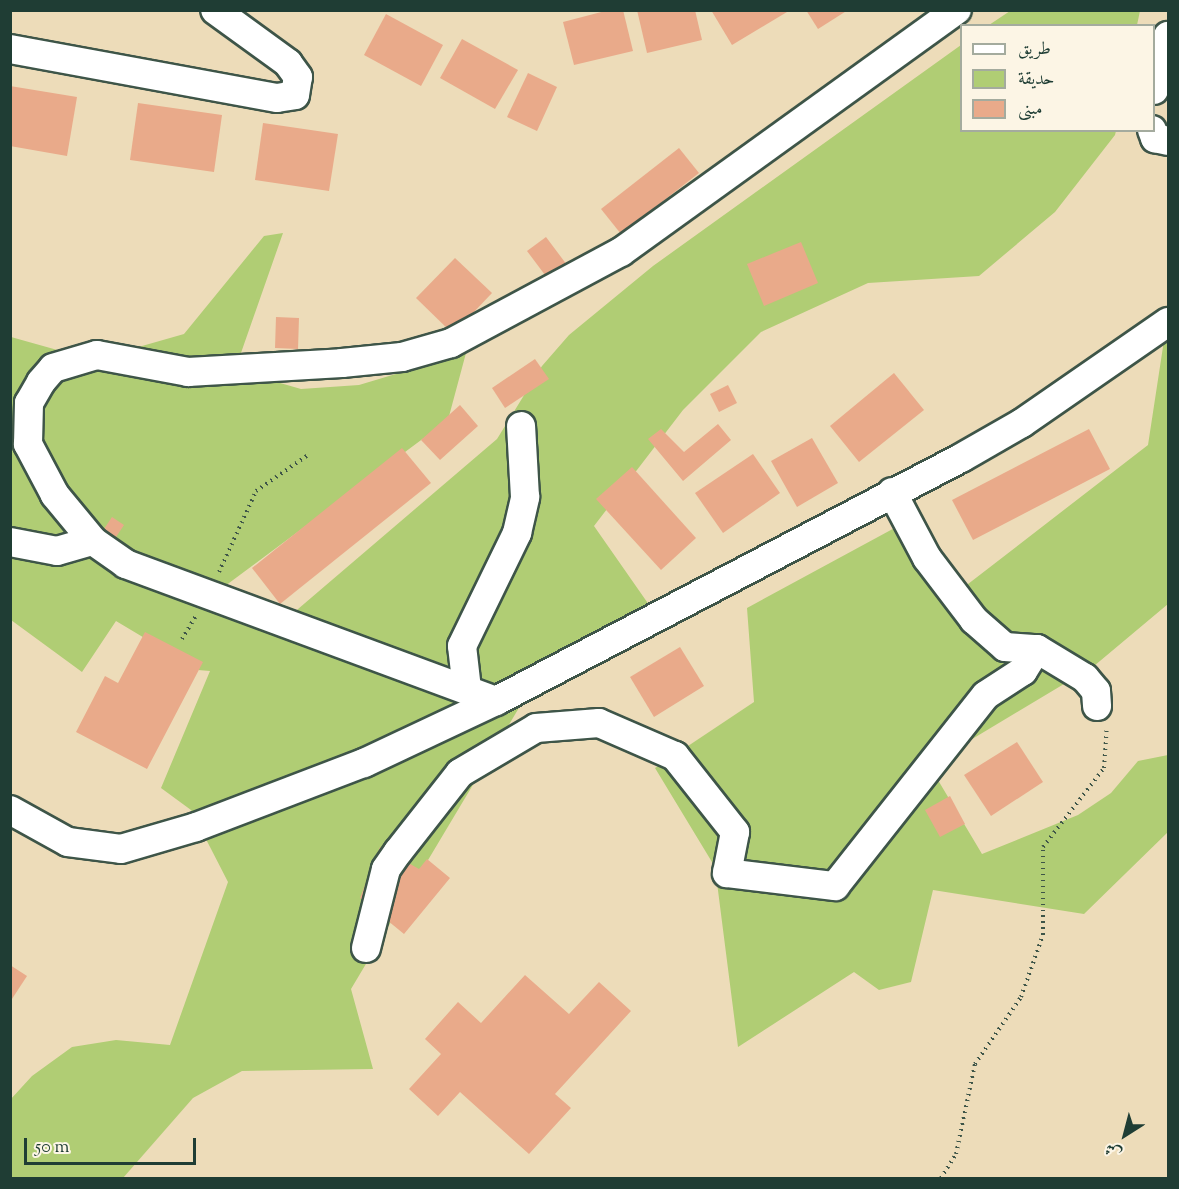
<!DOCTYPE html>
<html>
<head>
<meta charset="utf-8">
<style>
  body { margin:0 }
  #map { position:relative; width:1179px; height:1189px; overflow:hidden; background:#eddcb9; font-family:"Sorts Mill Goudy",Amiri,serif }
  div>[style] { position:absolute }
  .green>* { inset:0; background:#b0cd74 }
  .building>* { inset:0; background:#e9aa8a }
  .path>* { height:4px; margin-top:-2px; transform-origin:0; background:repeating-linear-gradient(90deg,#3e5548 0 1.5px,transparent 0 6px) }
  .roads { filter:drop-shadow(2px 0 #3e5548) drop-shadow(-2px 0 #3e5548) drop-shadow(0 2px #3e5548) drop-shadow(0 -2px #3e5548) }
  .minor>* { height:28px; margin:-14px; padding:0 14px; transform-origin:14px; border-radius:14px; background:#fff }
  span { translate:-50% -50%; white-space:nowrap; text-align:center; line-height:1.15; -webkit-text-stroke:6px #fcf5e5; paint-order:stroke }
  .frame { position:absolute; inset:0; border:12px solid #1f3d34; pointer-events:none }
  .legend { position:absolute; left:960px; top:24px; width:195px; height:108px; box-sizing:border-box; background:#fcf5e5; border:2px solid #a4ab9e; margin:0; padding:8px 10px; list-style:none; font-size:18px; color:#1f3d34 }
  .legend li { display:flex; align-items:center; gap:12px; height:30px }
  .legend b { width:30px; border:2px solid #a4ab9e }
  .north { position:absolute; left:1095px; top:1105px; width:60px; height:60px; -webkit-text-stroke:4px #fcf5e5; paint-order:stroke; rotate:216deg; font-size:16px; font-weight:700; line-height:24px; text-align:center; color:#1f3d34 }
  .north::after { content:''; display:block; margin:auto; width:21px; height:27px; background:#1f3d34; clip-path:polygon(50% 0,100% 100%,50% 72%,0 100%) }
  .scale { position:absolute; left:24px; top:1138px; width:172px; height:27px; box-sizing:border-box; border:3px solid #1f3d34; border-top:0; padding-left:8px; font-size:18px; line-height:21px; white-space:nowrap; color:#1f3d34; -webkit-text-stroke:4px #fcf5e5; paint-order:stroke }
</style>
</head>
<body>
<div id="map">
  <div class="green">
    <div style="clip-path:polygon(1010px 11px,1010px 10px,1140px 11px,1137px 25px,989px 25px)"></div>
    <div style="clip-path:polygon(961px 45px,962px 130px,1116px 131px,1115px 135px,1055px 212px,979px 276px,868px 283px,761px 332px,683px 410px,594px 526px,654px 612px,526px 696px,351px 989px,373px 1069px,242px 1071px,193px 1098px,123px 1178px,11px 1178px,10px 1100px,32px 1076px,72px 1047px,116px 1040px,170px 1045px,228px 882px,191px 810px,161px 788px,210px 671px,198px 670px,116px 621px,82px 672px,11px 620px,11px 337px,93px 360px,184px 334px,264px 236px,283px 233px,235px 370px,301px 389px,359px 385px,466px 353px,448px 420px,225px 586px,284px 621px,497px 439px,542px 366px,569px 335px,653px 266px)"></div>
    <div style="clip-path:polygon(1168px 314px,1168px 604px,1094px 666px,929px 765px,982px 854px,1078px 815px,1111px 793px,1138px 761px,1168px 755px,1168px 832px,1084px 914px,933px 890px,911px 982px,879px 990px,854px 972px,738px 1047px,715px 867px,655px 768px,754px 702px,747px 608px,913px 518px,946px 601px,1148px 445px)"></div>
  </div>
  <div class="building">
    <div style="clip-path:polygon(609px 10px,623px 10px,633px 51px,574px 65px,563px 22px)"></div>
    <div style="clip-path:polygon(637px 10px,695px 10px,702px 40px,647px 53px)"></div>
    <div style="clip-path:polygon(711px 10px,785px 10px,787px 12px,732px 45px)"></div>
    <div style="clip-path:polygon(806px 10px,848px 10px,818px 29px)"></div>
    <div style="clip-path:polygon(386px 14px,443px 45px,421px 86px,364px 55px)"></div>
    <div style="clip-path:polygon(462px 39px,518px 70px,495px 109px,440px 78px)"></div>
    <div style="clip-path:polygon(528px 73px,557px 87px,537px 131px,507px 117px)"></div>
    <div style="clip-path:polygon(10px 86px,77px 97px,67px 156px,10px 146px)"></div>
    <div style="clip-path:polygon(138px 103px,222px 115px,214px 172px,130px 160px)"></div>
    <div style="clip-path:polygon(263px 123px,338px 134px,329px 191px,255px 180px)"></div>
    <div style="clip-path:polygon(679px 148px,699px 173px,621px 234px,601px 209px)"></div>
    <div style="clip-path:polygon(546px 237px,567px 265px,548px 279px,527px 251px)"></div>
    <div style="clip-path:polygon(801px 242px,818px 283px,764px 306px,747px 264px)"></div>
    <div style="clip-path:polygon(455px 258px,492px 293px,453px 334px,416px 298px)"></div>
    <div style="clip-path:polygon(276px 317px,299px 318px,298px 349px,275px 348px)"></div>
    <div style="clip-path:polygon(535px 359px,549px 379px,505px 408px,492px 388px)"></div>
    <div style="clip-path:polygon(894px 373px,924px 410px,859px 462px,830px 426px)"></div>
    <div style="clip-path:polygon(728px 385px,737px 403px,719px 412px,710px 394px)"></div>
    <div style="clip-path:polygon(460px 405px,478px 426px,440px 460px,421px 440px)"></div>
    <div style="clip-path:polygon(718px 424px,731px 440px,683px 481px,648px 439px,661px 429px,684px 452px)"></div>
    <div style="clip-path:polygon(1089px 429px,1110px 469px,973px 540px,952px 500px)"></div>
    <div style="clip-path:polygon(812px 438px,838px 483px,797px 507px,771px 461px)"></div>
    <div style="clip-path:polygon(402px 448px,431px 483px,280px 604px,252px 568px)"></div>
    <div style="clip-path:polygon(753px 454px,780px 493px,723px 533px,695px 493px)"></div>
    <div style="clip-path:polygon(632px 467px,696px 538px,661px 570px,596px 499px)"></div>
    <div style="clip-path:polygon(112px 517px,124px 525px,112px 543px,100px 535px)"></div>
    <div style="clip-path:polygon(145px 632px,203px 662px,147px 769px,76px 732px,105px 676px,118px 683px)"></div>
    <div style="clip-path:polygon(680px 647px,704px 686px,654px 717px,630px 677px)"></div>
    <div style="clip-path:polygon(1017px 742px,1043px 782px,991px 816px,964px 775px)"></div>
    <div style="clip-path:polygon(950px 796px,965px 824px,940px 837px,925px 810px)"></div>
    <div style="clip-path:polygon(380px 847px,419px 869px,427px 859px,450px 878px,404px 934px,360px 898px)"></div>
    <div style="clip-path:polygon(10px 965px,27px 976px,10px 1002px)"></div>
    <div style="clip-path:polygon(525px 975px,569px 1014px,599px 982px,631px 1011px,555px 1094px,571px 1108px,529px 1154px,460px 1092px,438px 1116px,409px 1089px,441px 1054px,425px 1039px,458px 1002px,481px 1023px)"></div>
  </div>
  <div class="path">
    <div style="left:219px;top:572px;width:89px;rotate:-65.4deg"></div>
    <div style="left:256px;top:491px;width:63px;rotate:-34.7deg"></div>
    <div style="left:182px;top:639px;width:27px;rotate:-59deg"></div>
    <div style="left:941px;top:1178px;width:28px;rotate:-58deg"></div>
    <div style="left:956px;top:1154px;width:92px;rotate:-78.1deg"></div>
    <div style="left:975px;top:1064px;width:81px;rotate:-55.5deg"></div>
    <div style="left:1021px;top:997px;width:66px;rotate:-70.5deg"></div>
    <div style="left:1043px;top:935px;width:88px;rotate:-90deg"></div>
    <div style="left:1043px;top:847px;width:100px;rotate:-52.3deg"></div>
    <div style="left:1104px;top:768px;width:39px;rotate:-86deg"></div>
  </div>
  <div class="roads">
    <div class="minor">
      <div style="left:10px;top:49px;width:271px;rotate:10.4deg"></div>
      <div style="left:277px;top:98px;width:18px;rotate:-9deg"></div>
      <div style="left:295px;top:95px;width:18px;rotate:-81deg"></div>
      <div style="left:298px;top:77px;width:17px;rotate:-126deg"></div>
      <div style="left:288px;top:63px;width:90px;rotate:-144deg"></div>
      <div style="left:1154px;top:90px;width:56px;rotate:-75.5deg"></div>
      <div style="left:1152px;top:130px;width:9px;rotate:69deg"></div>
      <div style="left:1155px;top:138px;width:13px;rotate:13deg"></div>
      <div style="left:892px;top:492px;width:75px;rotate:62.1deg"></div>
      <div style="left:927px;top:558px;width:78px;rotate:52.8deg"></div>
      <div style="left:974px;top:620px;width:41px;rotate:41.1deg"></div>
      <div style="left:1005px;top:647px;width:32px;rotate:4deg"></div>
      <div style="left:1037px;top:649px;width:56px;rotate:31.1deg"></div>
      <div style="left:1085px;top:678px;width:17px;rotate:50deg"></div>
      <div style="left:1096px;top:691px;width:15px;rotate:86deg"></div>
      <div style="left:10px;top:542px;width:48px;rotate:10.8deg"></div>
      <div style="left:57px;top:551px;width:37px;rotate:-16deg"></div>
      <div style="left:467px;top:689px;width:43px;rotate:-96.6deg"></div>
      <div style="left:462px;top:646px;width:126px;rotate:-64deg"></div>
      <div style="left:517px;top:533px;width:37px;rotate:-77deg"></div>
      <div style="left:525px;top:497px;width:71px;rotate:-93.2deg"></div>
      <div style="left:496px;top:701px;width:395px;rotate:-159.7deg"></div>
      <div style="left:126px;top:564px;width:40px;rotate:-145.1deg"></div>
      <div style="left:93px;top:541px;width:60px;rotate:-129.6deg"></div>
      <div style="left:55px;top:495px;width:58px;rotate:-117.9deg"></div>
      <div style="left:28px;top:444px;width:41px;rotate:-88.6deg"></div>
      <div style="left:29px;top:403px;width:24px;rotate:-60deg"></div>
      <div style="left:41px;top:382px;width:18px;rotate:-49deg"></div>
      <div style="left:53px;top:368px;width:46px;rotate:-16.5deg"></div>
      <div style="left:97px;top:355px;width:93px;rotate:10.6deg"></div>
      <div style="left:188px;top:372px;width:154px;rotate:-3.3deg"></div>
      <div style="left:342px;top:363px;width:60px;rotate:-5.7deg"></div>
      <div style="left:402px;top:357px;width:51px;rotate:-15.9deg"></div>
      <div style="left:451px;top:343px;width:193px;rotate:-28.2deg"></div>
      <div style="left:621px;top:252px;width:414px;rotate:-35.8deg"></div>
      <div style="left:10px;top:810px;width:66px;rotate:28.9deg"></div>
      <div style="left:68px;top:842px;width:53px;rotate:7.5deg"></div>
      <div style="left:121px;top:849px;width:78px;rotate:-16.3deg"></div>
      <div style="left:196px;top:827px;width:180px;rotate:-20.9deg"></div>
      <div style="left:364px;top:763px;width:146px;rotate:-25.2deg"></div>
      <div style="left:496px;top:701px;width:525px;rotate:-27.59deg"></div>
      <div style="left:961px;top:458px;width:70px;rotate:-29.8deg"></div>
      <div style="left:1022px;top:423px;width:178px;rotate:-34.7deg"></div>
      <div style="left:366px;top:948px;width:81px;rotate:-75.8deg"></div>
      <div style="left:386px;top:869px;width:21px;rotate:-55deg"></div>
      <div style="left:398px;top:852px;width:100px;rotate:-51.9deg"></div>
      <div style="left:460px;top:773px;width:88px;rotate:-30.6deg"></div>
      <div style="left:536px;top:728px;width:63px;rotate:-4.5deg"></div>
      <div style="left:599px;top:723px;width:83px;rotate:23.5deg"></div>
      <div style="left:675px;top:756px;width:97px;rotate:51.7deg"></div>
      <div style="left:735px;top:832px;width:42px;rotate:101deg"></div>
      <div style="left:727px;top:873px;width:109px;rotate:6.9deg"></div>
      <div style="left:835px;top:886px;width:243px;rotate:-51.7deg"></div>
      <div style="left:986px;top:695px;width:44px;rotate:-33deg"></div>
      <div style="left:1023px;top:671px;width:26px;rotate:-58deg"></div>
    </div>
  </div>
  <div class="frame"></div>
  <ul class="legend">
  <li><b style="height:8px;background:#fff"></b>طريق</li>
  <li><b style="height:16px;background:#b0cd74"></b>حديقة</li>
  <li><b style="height:16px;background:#e9aa8a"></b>مبنى</li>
  </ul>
  <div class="north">ش</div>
  <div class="scale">50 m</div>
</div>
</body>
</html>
